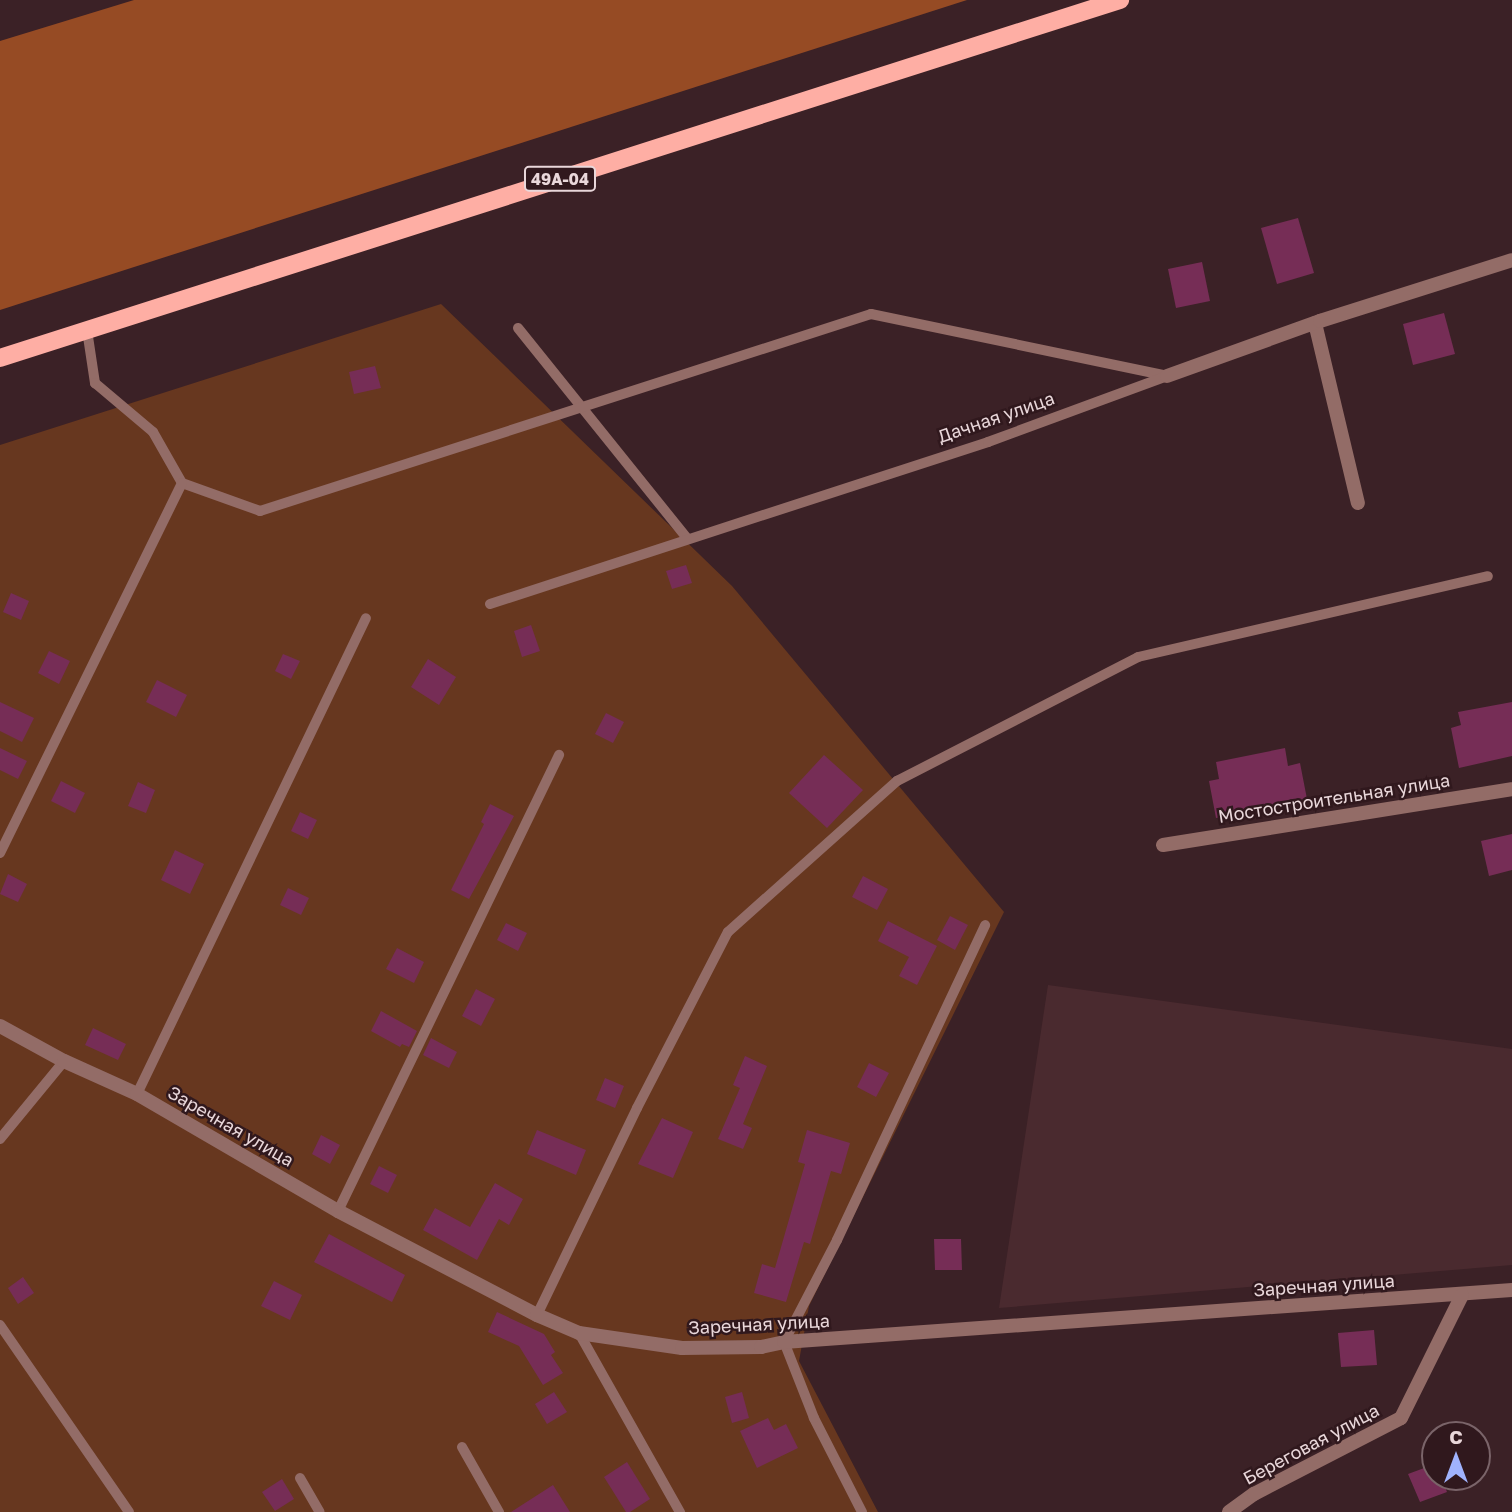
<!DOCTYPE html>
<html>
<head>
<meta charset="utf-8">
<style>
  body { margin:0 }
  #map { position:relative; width:1512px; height:1512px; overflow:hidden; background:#3b2126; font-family:"Golos Text",sans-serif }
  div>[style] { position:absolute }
  .built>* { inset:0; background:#4a2a2f }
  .green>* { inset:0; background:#67371f }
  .forest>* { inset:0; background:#964b24 }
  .building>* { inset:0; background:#762d56 }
  .service>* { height:10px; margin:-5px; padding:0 5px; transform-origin:5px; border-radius:5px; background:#936c67 }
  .minor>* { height:14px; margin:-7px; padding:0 7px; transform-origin:7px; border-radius:7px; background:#936c67 }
  .primary>* { height:18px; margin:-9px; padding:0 9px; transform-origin:9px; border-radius:9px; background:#feaea4 }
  span { translate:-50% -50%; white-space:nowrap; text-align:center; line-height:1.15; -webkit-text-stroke:5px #30181d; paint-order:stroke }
  .shield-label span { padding:2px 5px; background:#30181d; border:2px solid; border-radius:5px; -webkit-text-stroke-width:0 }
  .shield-label { font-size:16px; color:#e9d7da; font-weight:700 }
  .street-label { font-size:18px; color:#e9d7da }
  .north { position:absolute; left:1421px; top:1421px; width:70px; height:70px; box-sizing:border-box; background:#30181d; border:2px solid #7a6469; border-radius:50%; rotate:0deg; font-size:19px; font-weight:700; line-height:28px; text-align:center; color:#e9d7da }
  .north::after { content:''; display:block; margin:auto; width:24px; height:32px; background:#a0b3fd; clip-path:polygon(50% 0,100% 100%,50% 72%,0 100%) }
</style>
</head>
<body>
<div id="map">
  <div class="built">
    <div style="clip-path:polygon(1048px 985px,1512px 1049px,1512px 1265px,999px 1308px)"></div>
  </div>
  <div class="green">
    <div style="clip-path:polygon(441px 304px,732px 586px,1004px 912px,809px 1306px,799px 1361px,878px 1512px,0 1512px,0 445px)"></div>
  </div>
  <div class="forest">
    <div style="clip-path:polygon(134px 0,967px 0,0 310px,0 41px)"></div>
  </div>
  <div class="building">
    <div style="clip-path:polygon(1298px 218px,1314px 273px,1277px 284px,1261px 228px)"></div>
    <div style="clip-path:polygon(1202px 262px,1210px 301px,1176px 308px,1168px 269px)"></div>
    <div style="clip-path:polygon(1444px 313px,1455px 354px,1413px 365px,1403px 324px)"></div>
    <div style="clip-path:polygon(375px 366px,381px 388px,354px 394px,349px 372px)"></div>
    <div style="clip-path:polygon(686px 565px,692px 583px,672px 589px,666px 571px)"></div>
    <div style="clip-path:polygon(11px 593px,29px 601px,21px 620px,3px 612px)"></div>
    <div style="clip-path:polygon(531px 625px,540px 651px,522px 657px,514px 631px)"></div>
    <div style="clip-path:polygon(49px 651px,70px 661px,59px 684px,38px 673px)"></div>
    <div style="clip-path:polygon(283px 654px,300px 661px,291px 679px,275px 671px)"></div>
    <div style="clip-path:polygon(428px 659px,456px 677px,439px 705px,411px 687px)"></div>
    <div style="clip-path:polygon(157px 680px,187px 695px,176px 717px,146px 702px)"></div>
    <div style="clip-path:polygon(0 702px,34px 718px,22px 742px,0 731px)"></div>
    <div style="clip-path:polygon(1512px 702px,1512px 756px,1459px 768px,1451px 728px,1461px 725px,1458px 712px)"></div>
    <div style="clip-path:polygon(606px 713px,624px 722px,613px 743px,595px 734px)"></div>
    <div style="clip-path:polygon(0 748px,27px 761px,18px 779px,0 770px)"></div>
    <div style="clip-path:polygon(1285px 748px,1288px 766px,1300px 763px,1307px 799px,1216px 818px,1209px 781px,1219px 779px,1216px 762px)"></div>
    <div style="clip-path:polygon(824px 755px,863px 790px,827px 828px,789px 793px)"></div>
    <div style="clip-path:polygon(61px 781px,85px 793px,75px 813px,51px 801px)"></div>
    <div style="clip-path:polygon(138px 782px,155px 790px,146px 813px,128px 806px)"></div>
    <div style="clip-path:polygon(490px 804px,514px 816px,469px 899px,451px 890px,484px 824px,481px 822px)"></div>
    <div style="clip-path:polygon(300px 812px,317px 820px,308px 839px,291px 831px)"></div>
    <div style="clip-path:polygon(1512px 834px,1512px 870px,1489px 876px,1481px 841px)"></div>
    <div style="clip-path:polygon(175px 850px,204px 864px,190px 894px,161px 880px)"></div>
    <div style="clip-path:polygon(8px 874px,27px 884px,18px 902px,0 894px)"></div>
    <div style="clip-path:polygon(863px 876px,888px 889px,877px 910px,852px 897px)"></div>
    <div style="clip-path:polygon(288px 888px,309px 898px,301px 915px,280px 905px)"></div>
    <div style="clip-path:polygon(950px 916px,968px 925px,955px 950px,937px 940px)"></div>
    <div style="clip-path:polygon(888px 921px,937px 946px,917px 985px,899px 976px,909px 957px,878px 941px)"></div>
    <div style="clip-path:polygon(506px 923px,527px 933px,518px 951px,497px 940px)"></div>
    <div style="clip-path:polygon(397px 948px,424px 962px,414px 983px,386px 969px)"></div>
    <div style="clip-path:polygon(476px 989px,495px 999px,481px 1026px,462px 1016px)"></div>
    <div style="clip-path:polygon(381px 1011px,417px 1031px,409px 1047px,402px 1044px,400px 1047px,371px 1031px)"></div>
    <div style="clip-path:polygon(93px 1028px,126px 1044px,118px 1060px,85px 1045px)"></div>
    <div style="clip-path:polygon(431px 1038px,457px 1052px,449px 1068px,423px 1055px)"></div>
    <div style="clip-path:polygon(745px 1056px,767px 1066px,743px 1124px,752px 1128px,743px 1149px,718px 1139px,740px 1088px,733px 1085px)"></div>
    <div style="clip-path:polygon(869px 1063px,889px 1073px,876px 1097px,857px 1087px)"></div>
    <div style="clip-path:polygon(605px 1078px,624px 1086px,615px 1108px,596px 1100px)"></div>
    <div style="clip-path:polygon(662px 1118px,693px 1132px,673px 1178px,638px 1164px)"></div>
    <div style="clip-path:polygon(537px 1130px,586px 1150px,576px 1175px,527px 1154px)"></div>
    <div style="clip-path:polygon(807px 1130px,850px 1143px,841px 1174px,831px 1171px,810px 1244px,804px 1242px,786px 1302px,754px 1293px,762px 1264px,775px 1268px,805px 1164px,798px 1162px)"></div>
    <div style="clip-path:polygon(321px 1135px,340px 1145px,330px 1164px,312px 1154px)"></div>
    <div style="clip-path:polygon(379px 1166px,397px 1175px,388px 1193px,370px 1184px)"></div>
    <div style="clip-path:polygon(495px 1183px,523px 1199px,509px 1225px,499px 1219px,477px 1260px,423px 1230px,435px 1208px,470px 1227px)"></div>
    <div style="clip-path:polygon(329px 1234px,405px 1275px,392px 1302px,314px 1262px)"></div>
    <div style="clip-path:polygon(934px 1239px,961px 1239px,962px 1270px,935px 1270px)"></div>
    <div style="clip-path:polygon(23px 1277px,34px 1293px,18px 1304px,8px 1288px)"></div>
    <div style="clip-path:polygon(274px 1281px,302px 1295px,290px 1320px,261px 1306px)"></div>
    <div style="clip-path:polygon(497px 1312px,544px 1334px,555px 1352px,551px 1355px,563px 1373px,543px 1385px,519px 1346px,488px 1332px)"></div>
    <div style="clip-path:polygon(1374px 1330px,1377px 1365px,1341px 1367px,1338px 1333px)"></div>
    <div style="clip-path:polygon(554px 1392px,567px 1412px,547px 1424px,535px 1404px)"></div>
    <div style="clip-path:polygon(742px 1392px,749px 1418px,732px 1423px,725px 1397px)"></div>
    <div style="clip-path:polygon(768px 1418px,774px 1430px,786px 1424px,798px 1448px,757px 1468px,740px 1431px)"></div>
    <div style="clip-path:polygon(627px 1462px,650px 1499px,630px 1512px,626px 1512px,604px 1477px)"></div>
    <div style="clip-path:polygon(1435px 1464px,1435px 1477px,1441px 1477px,1447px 1492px,1420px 1502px,1408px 1474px)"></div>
    <div style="clip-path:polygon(282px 1479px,294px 1499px,275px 1511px,262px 1492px)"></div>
    <div style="clip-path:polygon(553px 1485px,570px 1512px,511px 1512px)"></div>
  </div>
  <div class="service">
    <div style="left:518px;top:328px;width:270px;rotate:51.2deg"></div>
    <div style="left:87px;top:330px;width:54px;rotate:81.4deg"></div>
    <div style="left:95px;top:383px;width:76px;rotate:40.2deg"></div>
    <div style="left:153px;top:432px;width:59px;rotate:60.4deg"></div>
    <div style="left:182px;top:483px;width:83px;rotate:19.7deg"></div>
    <div style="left:260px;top:511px;width:642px;rotate:-17.87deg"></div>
    <div style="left:871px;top:314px;width:302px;rotate:11.8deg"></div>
    <div style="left:490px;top:604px;width:524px;rotate:-18.02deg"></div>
    <div style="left:988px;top:442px;width:191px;rotate:-20.2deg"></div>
    <div style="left:0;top:853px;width:412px;rotate:-63.8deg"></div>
    <div style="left:137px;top:1094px;width:528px;rotate:-64.31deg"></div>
    <div style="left:0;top:1139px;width:101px;rotate:-50.6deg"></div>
    <div style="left:338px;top:1211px;width:507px;rotate:-64.14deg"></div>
    <div style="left:537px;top:1315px;width:230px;rotate:-64.2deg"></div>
    <div style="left:637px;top:1108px;width:198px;rotate:-62.7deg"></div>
    <div style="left:728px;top:932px;width:227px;rotate:-41.8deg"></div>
    <div style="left:897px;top:781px;width:271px;rotate:-27.2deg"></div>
    <div style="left:1138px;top:657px;width:359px;rotate:-13deg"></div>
    <div style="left:0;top:1325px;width:227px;rotate:55.4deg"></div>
    <div style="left:579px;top:1333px;width:206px;rotate:60.6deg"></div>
    <div style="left:462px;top:1447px;width:75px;rotate:60.4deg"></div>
    <div style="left:300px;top:1478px;width:39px;rotate:60deg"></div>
    <div style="left:862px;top:1512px;width:106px;rotate:-117.1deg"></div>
    <div style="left:814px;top:1418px;width:82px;rotate:-111.5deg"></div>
    <div style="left:784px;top:1342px;width:115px;rotate:-62.5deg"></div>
    <div style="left:837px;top:1240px;width:348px;rotate:-64.8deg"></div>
  </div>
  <div class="minor">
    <div style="left:1315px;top:323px;width:185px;rotate:76.6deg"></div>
    <div style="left:1167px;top:376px;width:163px;rotate:-19.8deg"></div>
    <div style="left:1320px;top:321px;width:201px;rotate:-17.6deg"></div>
    <div style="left:1163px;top:845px;width:353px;rotate:-9.1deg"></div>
    <div style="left:0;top:1026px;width:73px;rotate:28.7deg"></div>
    <div style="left:64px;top:1061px;width:80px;rotate:24.3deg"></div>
    <div style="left:137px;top:1094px;width:233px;rotate:30.2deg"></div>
    <div style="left:338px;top:1211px;width:225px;rotate:27.6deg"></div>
    <div style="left:537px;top:1315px;width:46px;rotate:23.2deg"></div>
    <div style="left:579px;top:1333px;width:104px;rotate:8.3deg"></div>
    <div style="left:682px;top:1348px;width:79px;rotate:-0.7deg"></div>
    <div style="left:761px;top:1347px;width:24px;rotate:-12deg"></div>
    <div style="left:784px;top:1342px;width:730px;rotate:-4.09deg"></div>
    <div style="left:1229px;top:1512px;width:31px;rotate:-36deg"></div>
    <div style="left:1254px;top:1494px;width:165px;rotate:-27.3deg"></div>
    <div style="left:1401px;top:1418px;width:137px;rotate:-63.6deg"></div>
  </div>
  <div class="primary">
    <div style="left:0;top:358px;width:1176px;rotate:-17.73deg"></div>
  </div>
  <div class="shield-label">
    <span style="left:560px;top:179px">49А-04</span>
  </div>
  <div class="street-label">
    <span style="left:996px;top:417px;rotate:-19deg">Дачная улица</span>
    <span style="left:1334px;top:798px;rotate:-9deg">Мостостроительная улица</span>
    <span style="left:231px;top:1126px;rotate:30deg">Заречная улица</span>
    <span style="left:1324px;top:1285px;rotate:-4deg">Заречная улица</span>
    <span style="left:759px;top:1324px;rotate:-3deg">Заречная улица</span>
    <span style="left:1311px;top:1444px;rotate:-28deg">Береговая улица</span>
  </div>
  <div class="north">С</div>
</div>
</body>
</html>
